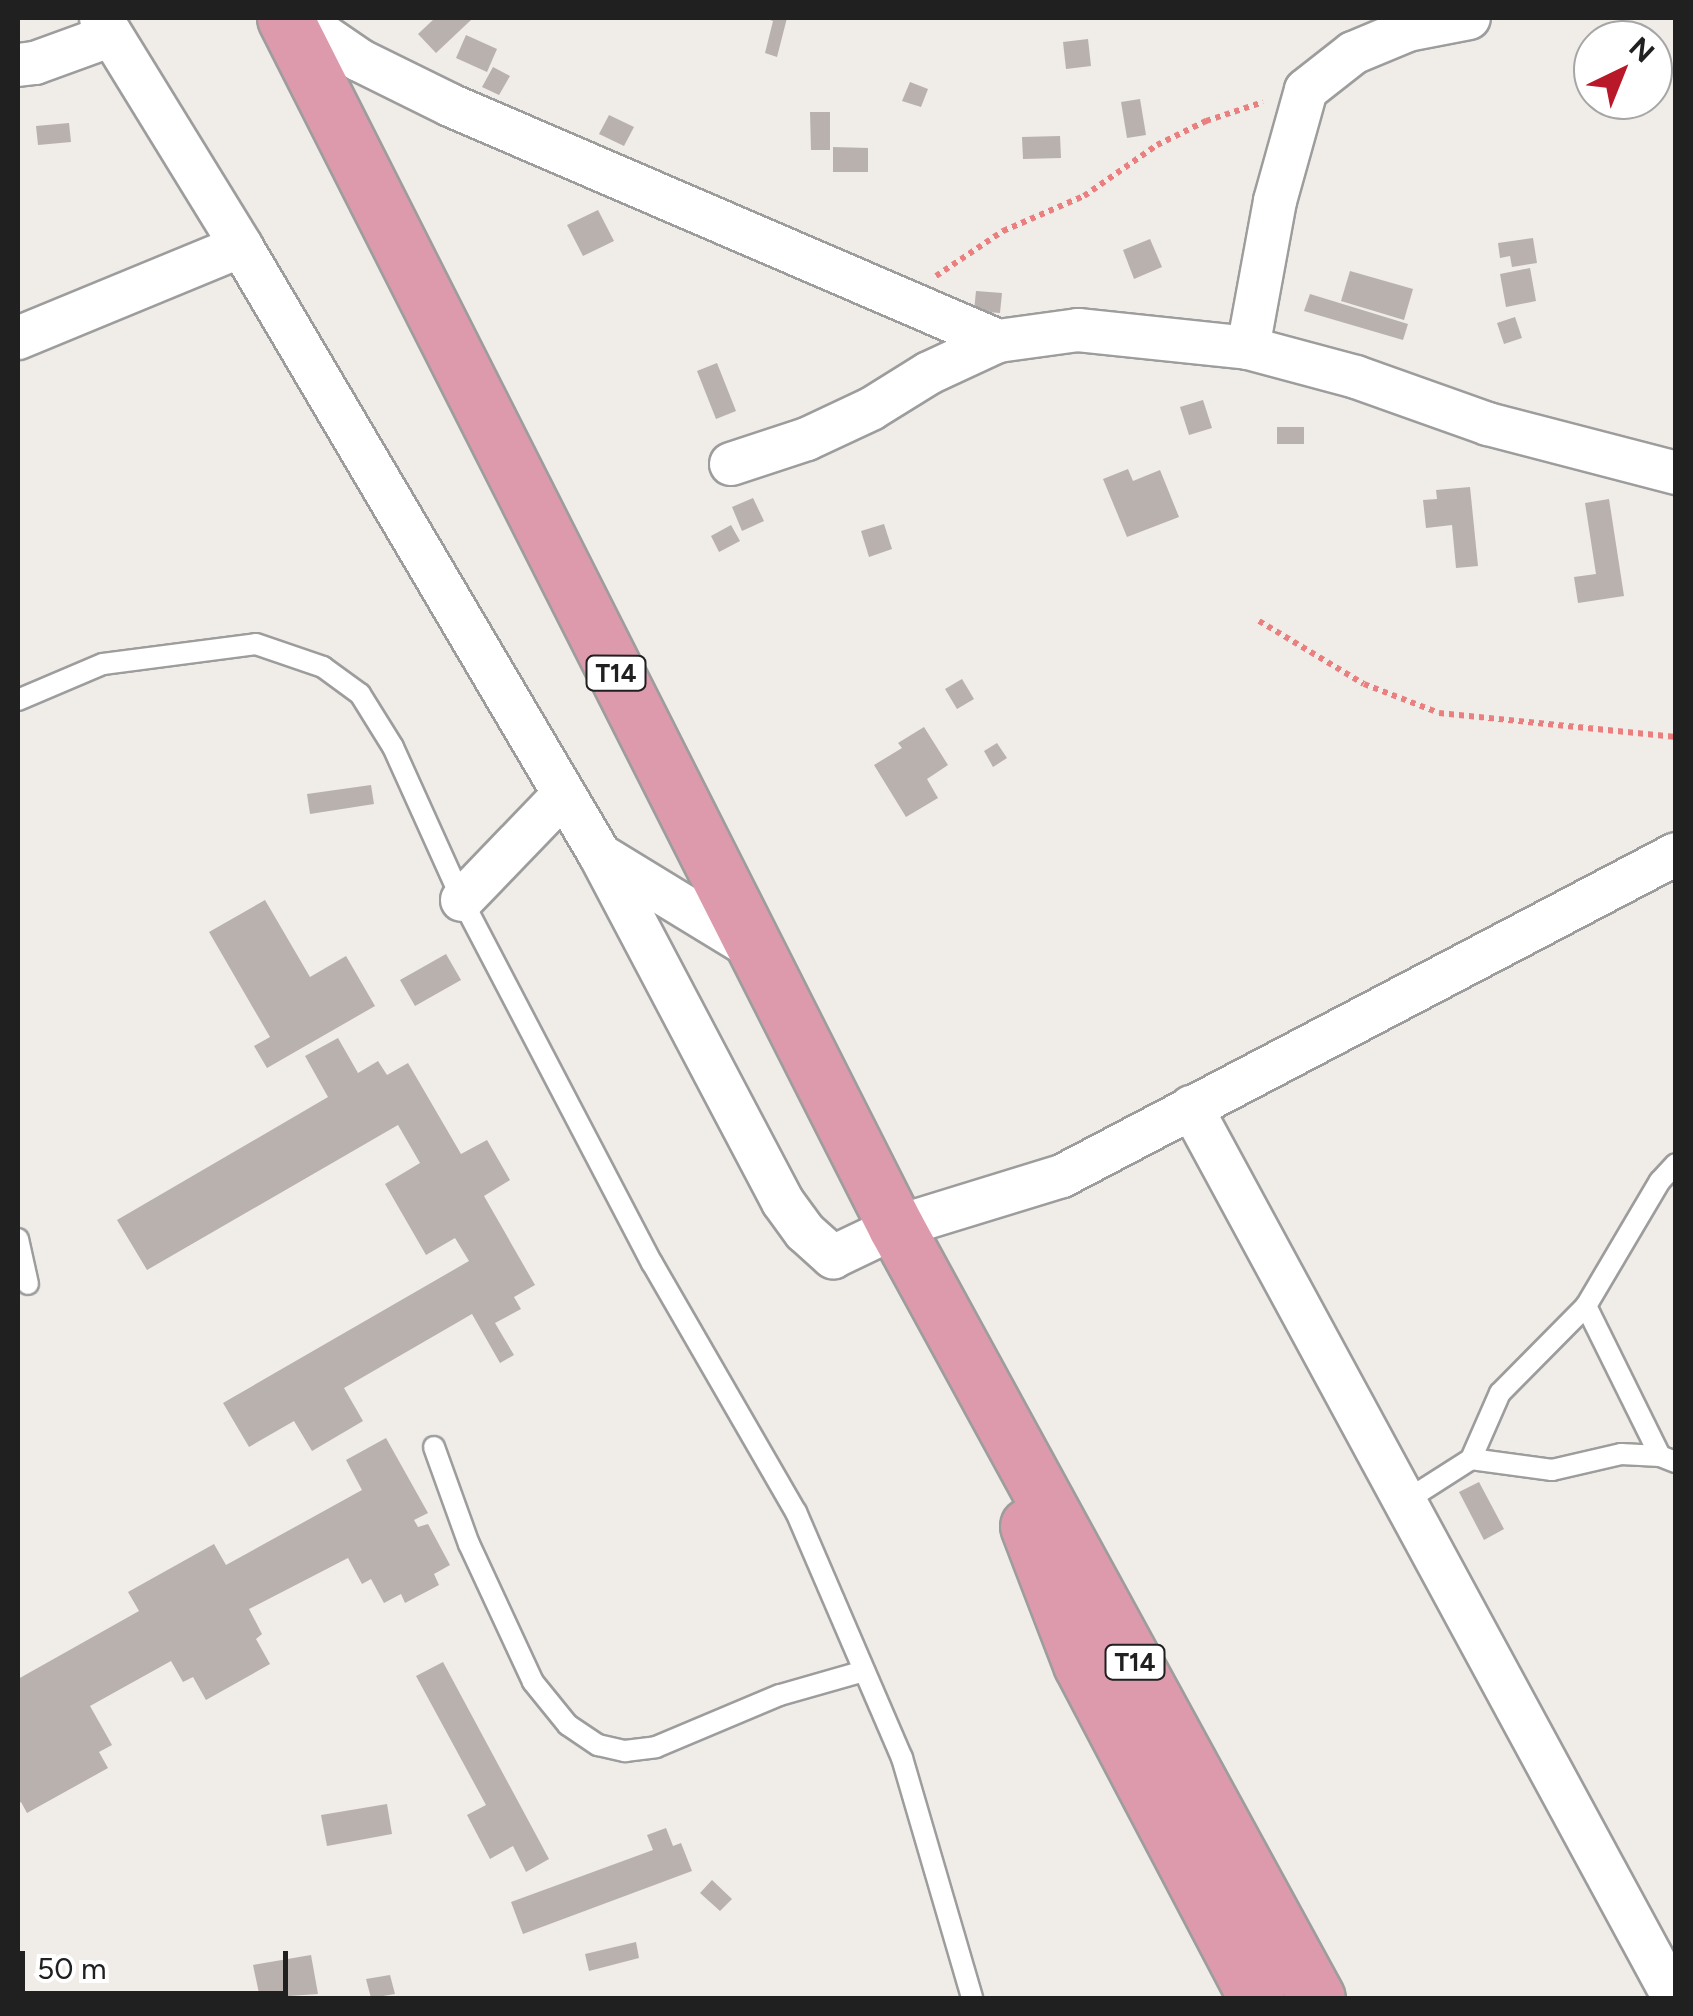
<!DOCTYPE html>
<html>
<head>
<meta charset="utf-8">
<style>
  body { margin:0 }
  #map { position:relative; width:1693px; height:2016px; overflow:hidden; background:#f0ece8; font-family:Figtree,sans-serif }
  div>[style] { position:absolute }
  .building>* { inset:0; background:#b9b1ae }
  .path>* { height:6px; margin-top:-3px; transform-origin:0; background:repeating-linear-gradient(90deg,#ea7f80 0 5px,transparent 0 10px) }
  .roads { filter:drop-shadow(2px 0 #9d9d9d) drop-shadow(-2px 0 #9d9d9d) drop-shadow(0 2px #9d9d9d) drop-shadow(0 -2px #9d9d9d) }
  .lane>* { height:20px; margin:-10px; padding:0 10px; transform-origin:10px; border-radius:10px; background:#fff }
  .street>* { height:42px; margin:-21px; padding:0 21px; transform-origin:21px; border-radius:21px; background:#fff }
  .highway>* { height:55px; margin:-27.5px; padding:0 27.5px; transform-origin:27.5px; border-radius:27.5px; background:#dd9aad }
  span { translate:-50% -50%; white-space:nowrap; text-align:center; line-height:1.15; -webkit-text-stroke:9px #fff; paint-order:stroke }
  .shield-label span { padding:2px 8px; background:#fff; border:2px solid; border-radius:8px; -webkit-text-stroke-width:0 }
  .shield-label { font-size:25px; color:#202020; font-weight:700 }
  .frame { position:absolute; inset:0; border:20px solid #202020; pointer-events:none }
  .north { position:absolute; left:1573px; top:20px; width:100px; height:100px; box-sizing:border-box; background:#fff; border:2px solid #a6a6a6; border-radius:50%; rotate:43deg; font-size:28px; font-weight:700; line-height:40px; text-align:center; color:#202020 }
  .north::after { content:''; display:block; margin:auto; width:35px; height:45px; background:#b91829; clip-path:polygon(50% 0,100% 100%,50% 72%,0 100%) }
  .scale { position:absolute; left:20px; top:1951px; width:268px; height:45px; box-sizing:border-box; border:5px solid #202020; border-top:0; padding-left:12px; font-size:30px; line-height:35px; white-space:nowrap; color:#202020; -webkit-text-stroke:8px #fff; paint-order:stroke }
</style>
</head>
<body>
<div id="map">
  <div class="building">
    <div style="clip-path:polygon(435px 18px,469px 18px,471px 20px,436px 53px,418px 34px)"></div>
    <div style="clip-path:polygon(787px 18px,777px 57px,765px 53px,773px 21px,764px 18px)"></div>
    <div style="clip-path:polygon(466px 35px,497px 49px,487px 72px,456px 58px)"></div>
    <div style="clip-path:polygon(1088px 39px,1091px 66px,1066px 69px,1063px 42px)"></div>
    <div style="clip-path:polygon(493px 67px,510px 76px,499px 95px,482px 87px)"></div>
    <div style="clip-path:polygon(910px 82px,928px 89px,921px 107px,902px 101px)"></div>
    <div style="clip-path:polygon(1140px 99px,1146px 135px,1127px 138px,1121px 102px)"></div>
    <div style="clip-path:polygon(810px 112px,830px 112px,830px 150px,811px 150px)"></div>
    <div style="clip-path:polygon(609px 115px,634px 127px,624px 146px,599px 134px)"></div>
    <div style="clip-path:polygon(69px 123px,71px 142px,38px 145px,36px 126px)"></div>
    <div style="clip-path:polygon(1060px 136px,1061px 158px,1023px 159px,1022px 137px)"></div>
    <div style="clip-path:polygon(833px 147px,868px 148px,868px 172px,833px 172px)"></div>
    <div style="clip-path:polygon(598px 210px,614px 241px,583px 256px,567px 225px)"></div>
    <div style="clip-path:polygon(1533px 238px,1537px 263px,1512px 267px,1510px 256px,1500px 258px,1498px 243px)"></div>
    <div style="clip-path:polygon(1150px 239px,1162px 267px,1134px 279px,1123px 250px)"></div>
    <div style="clip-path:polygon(1530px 268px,1536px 301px,1506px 307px,1500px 274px)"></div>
    <div style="clip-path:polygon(1350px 271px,1413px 289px,1404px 320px,1341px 301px)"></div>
    <div style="clip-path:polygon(976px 291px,1002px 293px,1000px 313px,974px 311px)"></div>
    <div style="clip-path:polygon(1310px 294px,1408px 324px,1403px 340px,1304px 311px)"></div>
    <div style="clip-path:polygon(1515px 317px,1522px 338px,1504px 344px,1497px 323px)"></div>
    <div style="clip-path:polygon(717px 363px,736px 411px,716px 419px,697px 371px)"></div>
    <div style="clip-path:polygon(1203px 400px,1212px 428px,1189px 435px,1180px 407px)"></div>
    <div style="clip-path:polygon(1277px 427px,1304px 427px,1304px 444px,1277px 444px)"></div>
    <div style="clip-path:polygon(1128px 469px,1133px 481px,1160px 470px,1179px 517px,1127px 537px,1103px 479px)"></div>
    <div style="clip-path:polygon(1470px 487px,1478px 566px,1456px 568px,1452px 525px,1426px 528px,1423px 500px,1437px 499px,1436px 490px)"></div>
    <div style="clip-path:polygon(753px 498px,764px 521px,742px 531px,732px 507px)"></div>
    <div style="clip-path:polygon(1609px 499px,1624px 596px,1578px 603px,1574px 577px,1596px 574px,1585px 503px)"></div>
    <div style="clip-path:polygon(884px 524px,892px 549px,869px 557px,861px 531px)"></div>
    <div style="clip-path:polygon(731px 525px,740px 541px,719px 552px,711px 536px)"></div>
    <div style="clip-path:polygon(962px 679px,974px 699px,957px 709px,945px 689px)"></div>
    <div style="clip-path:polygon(924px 727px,948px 765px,927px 779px,938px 798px,906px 817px,874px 765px,902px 748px,898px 743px)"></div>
    <div style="clip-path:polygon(997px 743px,1007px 758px,993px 767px,984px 751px)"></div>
    <div style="clip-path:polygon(371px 785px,374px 804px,310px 814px,307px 794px)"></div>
    <div style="clip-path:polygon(265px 900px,310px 977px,346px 956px,375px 1006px,267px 1068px,254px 1046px,270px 1037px,209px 932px)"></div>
    <div style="clip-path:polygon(446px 954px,461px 980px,415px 1006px,400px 980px)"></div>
    <div style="clip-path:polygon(338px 1038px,358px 1073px,378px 1061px,387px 1075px,408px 1063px,461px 1154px,487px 1140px,510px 1180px,484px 1196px,535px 1285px,514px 1297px,521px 1309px,495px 1323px,514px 1355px,500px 1363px,472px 1314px,344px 1388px,363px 1421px,312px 1451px,294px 1421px,249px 1447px,223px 1403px,469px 1261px,455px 1238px,426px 1255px,385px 1184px,420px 1163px,398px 1125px,147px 1270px,117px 1220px,328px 1097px,305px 1056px)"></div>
    <div style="clip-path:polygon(386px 1438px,428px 1513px,414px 1520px,418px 1527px,428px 1524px,450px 1565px,434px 1574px,439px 1585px,405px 1603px,401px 1594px,384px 1603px,371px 1579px,362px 1584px,348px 1558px,249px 1609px,262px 1634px,256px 1639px,270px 1664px,206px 1700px,193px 1677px,183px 1682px,171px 1661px,90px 1706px,112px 1745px,99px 1752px,108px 1768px,27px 1813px,21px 1802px,18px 1804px,18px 1679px,139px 1611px,128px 1592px,214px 1544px,226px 1565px,362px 1490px,346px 1460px)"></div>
    <div style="clip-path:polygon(1479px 1482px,1504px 1529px,1484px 1540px,1459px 1492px)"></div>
    <div style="clip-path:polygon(443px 1662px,549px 1859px,526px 1872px,513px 1846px,490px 1859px,467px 1815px,486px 1805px,416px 1676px)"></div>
    <div style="clip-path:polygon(387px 1804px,392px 1834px,327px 1846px,321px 1815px)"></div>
    <div style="clip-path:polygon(666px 1828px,673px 1846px,681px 1843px,692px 1871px,523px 1934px,511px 1902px,653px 1850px,647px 1835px)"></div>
    <div style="clip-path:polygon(712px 1880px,732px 1899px,720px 1911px,700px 1893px)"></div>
    <div style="clip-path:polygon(636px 1942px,639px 1958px,589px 1971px,585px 1954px)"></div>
    <div style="clip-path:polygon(311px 1955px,318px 1994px,260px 1998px,253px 1965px)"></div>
    <div style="clip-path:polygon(390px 1975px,395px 1994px,371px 1998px,366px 1979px)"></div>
  </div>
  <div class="path">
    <div style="left:936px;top:276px;width:81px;rotate:-33.9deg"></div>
    <div style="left:1003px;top:231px;width:88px;rotate:-23.4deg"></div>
    <div style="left:1084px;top:196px;width:89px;rotate:-34.9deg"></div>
    <div style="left:1157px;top:145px;width:55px;rotate:-26.1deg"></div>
    <div style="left:1206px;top:121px;width:60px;rotate:-18.4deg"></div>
    <div style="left:1259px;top:621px;width:122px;rotate:31deg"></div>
    <div style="left:1364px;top:684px;width:80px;rotate:21.1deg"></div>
    <div style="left:1439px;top:713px;width:238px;rotate:5.8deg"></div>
  </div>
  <div class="roads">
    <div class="lane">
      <div style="left:18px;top:700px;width:92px;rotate:-23deg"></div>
      <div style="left:103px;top:664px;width:154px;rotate:-7.4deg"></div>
      <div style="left:256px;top:644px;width:71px;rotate:18.9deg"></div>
      <div style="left:323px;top:667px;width:46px;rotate:36.1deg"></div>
      <div style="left:360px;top:694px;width:62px;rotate:58.1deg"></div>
      <div style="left:393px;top:747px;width:168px;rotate:65.7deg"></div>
      <div style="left:462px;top:900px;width:410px;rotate:62.4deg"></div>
      <div style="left:652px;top:1263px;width:288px;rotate:60deg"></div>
      <div style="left:796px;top:1512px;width:268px;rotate:66.7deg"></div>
      <div style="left:902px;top:1758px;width:250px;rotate:73.7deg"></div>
      <div style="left:18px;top:1239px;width:46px;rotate:77.5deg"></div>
      <div style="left:1586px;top:1306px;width:167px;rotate:63.7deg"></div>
      <div style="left:434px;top:1447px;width:103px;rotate:70.2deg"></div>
      <div style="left:469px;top:1544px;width:152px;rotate:65.1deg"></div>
      <div style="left:533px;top:1682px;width:55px;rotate:50.9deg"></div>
      <div style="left:568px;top:1725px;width:36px;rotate:34deg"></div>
      <div style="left:598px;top:1745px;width:28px;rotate:13deg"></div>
      <div style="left:625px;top:1751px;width:31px;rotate:-7deg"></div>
      <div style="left:656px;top:1747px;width:134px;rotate:-22.8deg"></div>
      <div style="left:780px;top:1695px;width:87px;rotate:-15.9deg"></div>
      <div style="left:1471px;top:1459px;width:82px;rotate:7.7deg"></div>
      <div style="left:1552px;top:1470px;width:71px;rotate:-13.1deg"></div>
      <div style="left:1621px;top:1454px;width:39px;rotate:3deg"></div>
      <div style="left:1660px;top:1456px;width:17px;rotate:21deg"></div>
      <div style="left:1407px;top:1500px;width:76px;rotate:-32.6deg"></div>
      <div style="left:1471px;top:1459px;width:72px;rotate:-66.3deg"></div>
      <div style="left:1500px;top:1393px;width:122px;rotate:-45.3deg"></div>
      <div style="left:1586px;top:1306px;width:145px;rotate:-59.4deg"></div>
      <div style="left:1660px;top:1181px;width:23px;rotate:-47deg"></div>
    </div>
    <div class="street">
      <div style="left:101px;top:18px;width:268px;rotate:58.4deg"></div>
      <div style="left:241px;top:246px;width:707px;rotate:59.48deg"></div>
      <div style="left:600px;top:855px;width:392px;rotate:62.2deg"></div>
      <div style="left:783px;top:1202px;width:37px;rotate:54deg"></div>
      <div style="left:805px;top:1232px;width:38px;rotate:42deg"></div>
      <div style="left:833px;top:1257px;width:70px;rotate:-25.5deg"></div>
      <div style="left:896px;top:1227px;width:174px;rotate:-17.1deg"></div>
      <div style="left:1062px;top:1176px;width:693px;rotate:-27.67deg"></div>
      <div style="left:298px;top:18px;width:74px;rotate:34.5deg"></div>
      <div style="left:359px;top:60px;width:102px;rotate:26.3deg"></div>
      <div style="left:450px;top:105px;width:597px;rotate:23.3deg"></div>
      <div style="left:18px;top:65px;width:17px;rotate:-7deg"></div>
      <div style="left:35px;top:63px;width:79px;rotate:-20deg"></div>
      <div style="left:18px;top:338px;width:241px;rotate:-22.4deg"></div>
      <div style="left:1248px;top:348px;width:149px;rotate:-79.6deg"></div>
      <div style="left:1275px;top:201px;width:115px;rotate:-74.4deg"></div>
      <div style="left:1306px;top:90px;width:60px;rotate:-38.2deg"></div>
      <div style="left:1353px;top:53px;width:60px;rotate:-22.7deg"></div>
      <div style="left:1408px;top:30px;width:62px;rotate:-11.1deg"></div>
      <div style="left:731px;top:464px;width:80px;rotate:-18.2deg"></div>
      <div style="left:807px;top:439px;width:71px;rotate:-25.1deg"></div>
      <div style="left:871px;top:409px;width:68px;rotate:-31.8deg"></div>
      <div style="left:929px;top:373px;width:76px;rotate:-24.9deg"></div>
      <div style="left:998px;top:341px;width:81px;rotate:-7.8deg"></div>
      <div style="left:1078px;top:330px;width:171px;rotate:6deg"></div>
      <div style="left:1248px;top:348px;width:112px;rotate:15deg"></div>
      <div style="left:1356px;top:377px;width:140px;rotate:19.6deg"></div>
      <div style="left:1488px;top:424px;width:194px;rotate:14.6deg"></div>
      <div style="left:600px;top:855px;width:184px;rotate:31.4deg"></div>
      <div style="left:462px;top:900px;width:147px;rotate:-46.1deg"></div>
      <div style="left:1191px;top:1107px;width:1013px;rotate:61.54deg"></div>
    </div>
    <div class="highway">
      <div style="left:285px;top:18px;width:1355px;rotate:63.19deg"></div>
      <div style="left:896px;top:1227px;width:878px;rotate:61.36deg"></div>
      <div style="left:1028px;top:1526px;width:148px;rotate:69deg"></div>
      <div style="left:1081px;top:1664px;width:377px;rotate:62.3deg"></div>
    </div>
  </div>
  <div class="shield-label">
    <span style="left:616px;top:673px">T14</span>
    <span style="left:1135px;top:1662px">T14</span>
  </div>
  <div class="frame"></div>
  <div class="north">N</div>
  <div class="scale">50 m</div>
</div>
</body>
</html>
